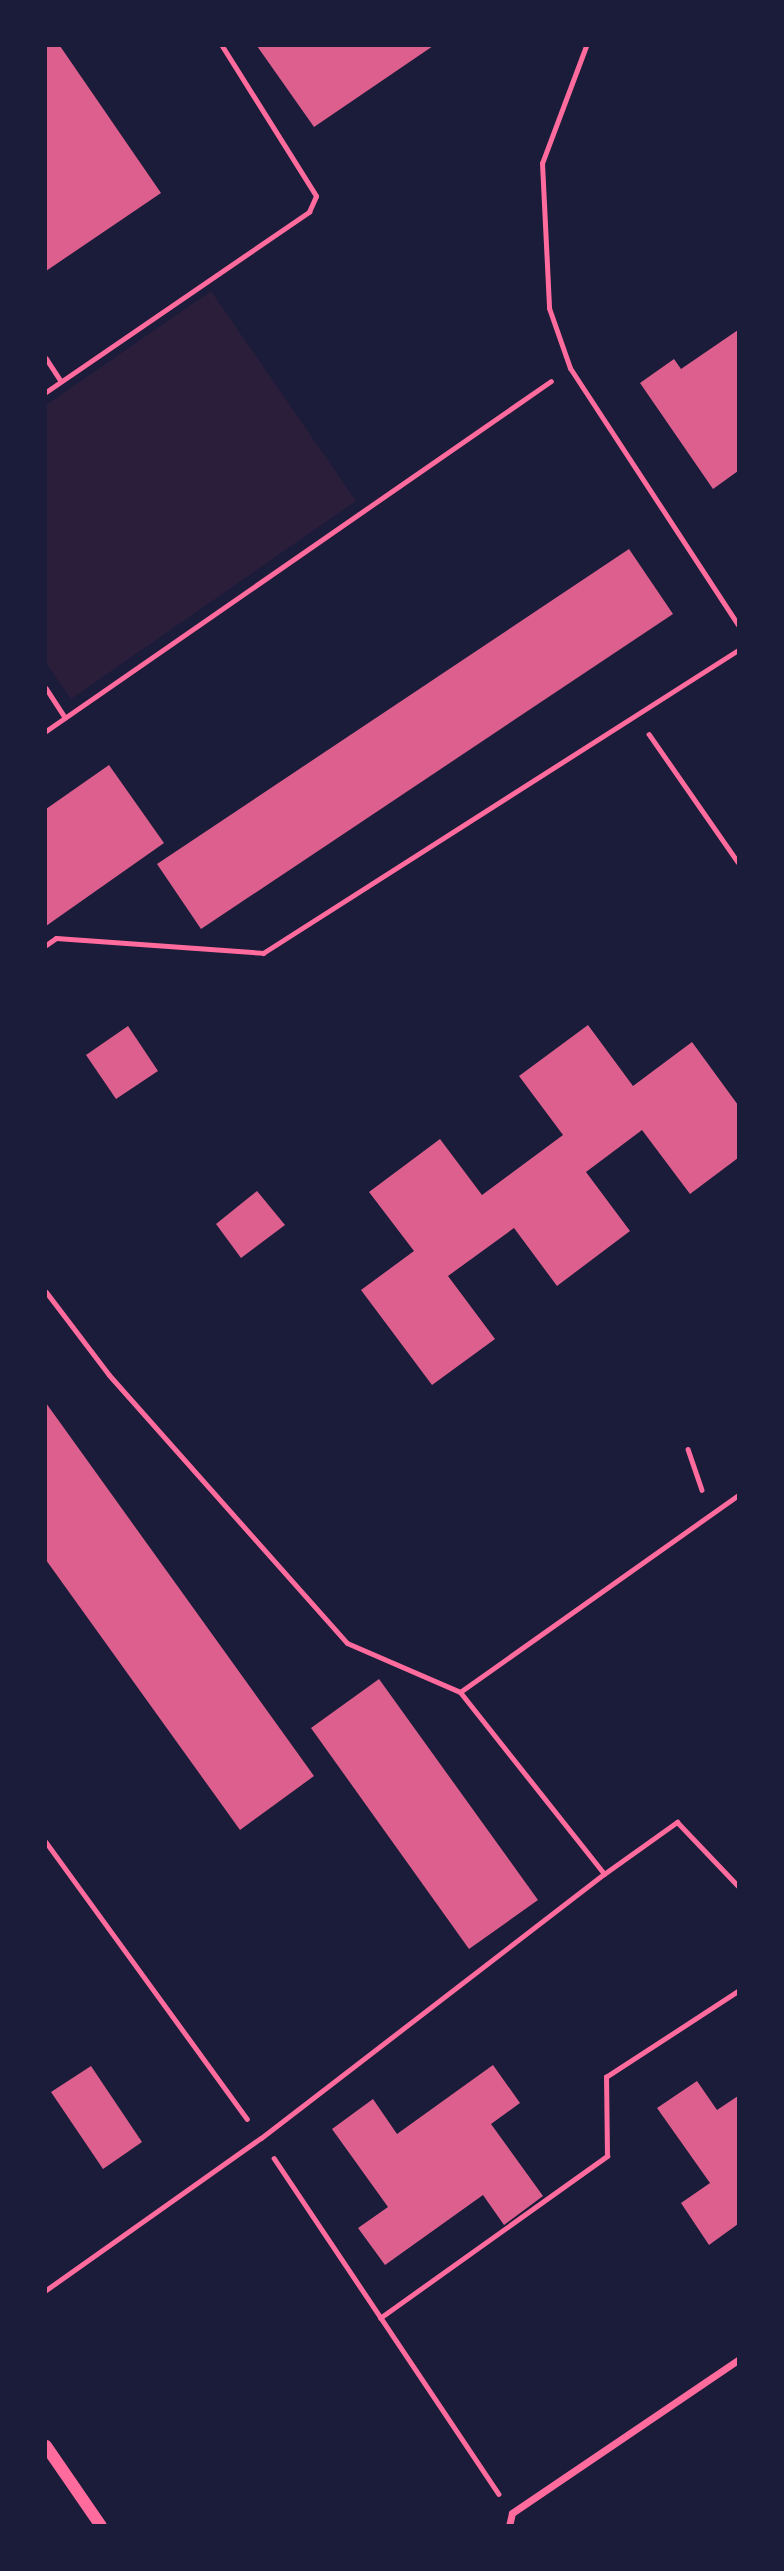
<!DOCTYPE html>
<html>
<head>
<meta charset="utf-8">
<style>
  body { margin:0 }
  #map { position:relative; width:784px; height:2571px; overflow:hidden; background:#1b1b3a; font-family:"Noto Sans",sans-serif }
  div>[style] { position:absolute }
  .green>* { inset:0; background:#2a1e3b }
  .building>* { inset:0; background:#dd5f8e }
  .path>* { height:4.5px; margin:-2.25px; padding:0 2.25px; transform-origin:2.25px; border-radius:2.25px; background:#ff6b9d }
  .service>* { height:5px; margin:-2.5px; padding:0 2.5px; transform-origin:2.5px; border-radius:2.5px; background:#ff6b9d }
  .minor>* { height:7px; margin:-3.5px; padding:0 3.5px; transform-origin:3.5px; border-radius:3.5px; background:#ff6b9d }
  .tertiary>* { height:12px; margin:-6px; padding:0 6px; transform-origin:6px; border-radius:6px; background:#ff6b9d }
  span { translate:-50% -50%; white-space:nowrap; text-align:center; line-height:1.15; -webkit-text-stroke:5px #1b1b3a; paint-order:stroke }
  .frame { position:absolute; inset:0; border:47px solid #1b1b3a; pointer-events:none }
</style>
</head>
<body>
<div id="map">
  <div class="green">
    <div style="clip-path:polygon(211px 291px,356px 501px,71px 699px,46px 663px,46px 405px)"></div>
  </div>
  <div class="building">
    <div style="clip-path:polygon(46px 46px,60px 46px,161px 193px,46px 271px)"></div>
    <div style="clip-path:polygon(257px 46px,433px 46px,314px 127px)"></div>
    <div style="clip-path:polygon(738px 330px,738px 471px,713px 489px,640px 383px,674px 359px,681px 369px)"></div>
    <div style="clip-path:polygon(629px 549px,673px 614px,201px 929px,157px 864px)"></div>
    <div style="clip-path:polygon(109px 765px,164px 843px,46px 926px,46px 809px)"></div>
    <div style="clip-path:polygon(588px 1025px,633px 1086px,692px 1042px,738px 1105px,738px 1158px,690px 1194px,642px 1130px,586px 1172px,630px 1231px,557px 1286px,514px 1228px,448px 1276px,495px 1339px,432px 1385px,361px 1290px,414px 1251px,369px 1192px,440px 1139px,482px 1195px,563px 1135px,519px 1076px)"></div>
    <div style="clip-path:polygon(128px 1026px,158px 1071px,116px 1099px,86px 1055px)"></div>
    <div style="clip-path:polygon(257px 1191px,285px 1225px,241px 1258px,216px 1224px)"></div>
    <div style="clip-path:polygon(46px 1403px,314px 1776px,240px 1830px,46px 1560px)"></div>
    <div style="clip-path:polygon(379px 1679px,538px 1900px,469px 1949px,311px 1728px)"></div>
    <div style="clip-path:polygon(493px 2065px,520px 2103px,491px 2124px,543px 2196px,504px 2225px,483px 2195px,385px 2265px,358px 2228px,388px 2207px,332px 2129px,373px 2099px,397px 2134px)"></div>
    <div style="clip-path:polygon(91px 2066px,142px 2142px,103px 2169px,51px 2092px)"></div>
    <div style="clip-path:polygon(697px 2081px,717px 2110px,738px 2096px,738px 2224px,709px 2245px,681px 2203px,710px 2183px,657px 2108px)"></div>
  </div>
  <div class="path">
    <div style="left:46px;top:358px;width:27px;rotate:57deg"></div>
    <div style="left:46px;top:392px;width:319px;rotate:-34.4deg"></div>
    <div style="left:309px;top:212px;width:17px;rotate:-66deg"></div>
    <div style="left:316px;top:196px;width:177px;rotate:-122.1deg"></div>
    <div style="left:46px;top:688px;width:35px;rotate:57deg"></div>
    <div style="left:46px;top:731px;width:614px;rotate:-34.72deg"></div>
    <div style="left:649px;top:734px;width:156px;rotate:55.2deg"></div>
    <div style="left:688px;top:1449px;width:43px;rotate:71.1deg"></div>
    <div style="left:46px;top:1842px;width:342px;rotate:54deg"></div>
    <div style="left:274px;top:2158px;width:404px;rotate:56.2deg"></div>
    <div style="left:380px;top:2318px;width:279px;rotate:-35.5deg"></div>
    <div style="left:607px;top:2156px;width:79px;rotate:-90.7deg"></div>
    <div style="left:606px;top:2077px;width:158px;rotate:-33.1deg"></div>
  </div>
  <div class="service">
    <div style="left:586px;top:46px;width:125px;rotate:110.6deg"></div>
    <div style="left:542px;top:163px;width:145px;rotate:87.2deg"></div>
    <div style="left:549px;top:308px;width:64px;rotate:70.7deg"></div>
    <div style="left:570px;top:368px;width:307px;rotate:56.8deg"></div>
    <div style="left:46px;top:945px;width:12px;rotate:-35deg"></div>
    <div style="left:56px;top:938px;width:208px;rotate:4.1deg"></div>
    <div style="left:263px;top:953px;width:563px;rotate:-32.53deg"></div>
    <div style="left:46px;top:1292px;width:104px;rotate:52.8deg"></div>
    <div style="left:109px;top:1375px;width:358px;rotate:48.4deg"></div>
    <div style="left:347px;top:1643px;width:123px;rotate:23.4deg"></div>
    <div style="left:460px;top:1692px;width:341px;rotate:-35.3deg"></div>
    <div style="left:460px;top:1692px;width:232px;rotate:51.6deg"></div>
    <div style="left:604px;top:1874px;width:90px;rotate:-35.5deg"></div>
    <div style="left:677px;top:1822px;width:88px;rotate:46.4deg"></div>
    <div style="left:46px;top:2290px;width:263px;rotate:-35.3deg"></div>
    <div style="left:261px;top:2138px;width:433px;rotate:-37.6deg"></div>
  </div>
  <div class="minor">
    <div style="left:509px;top:2526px;width:13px;rotate:-77deg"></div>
    <div style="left:512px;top:2513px;width:273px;rotate:-34.1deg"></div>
  </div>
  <div class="tertiary">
    <div style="left:46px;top:2446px;width:97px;rotate:55.5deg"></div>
  </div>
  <div class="frame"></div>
</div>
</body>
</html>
